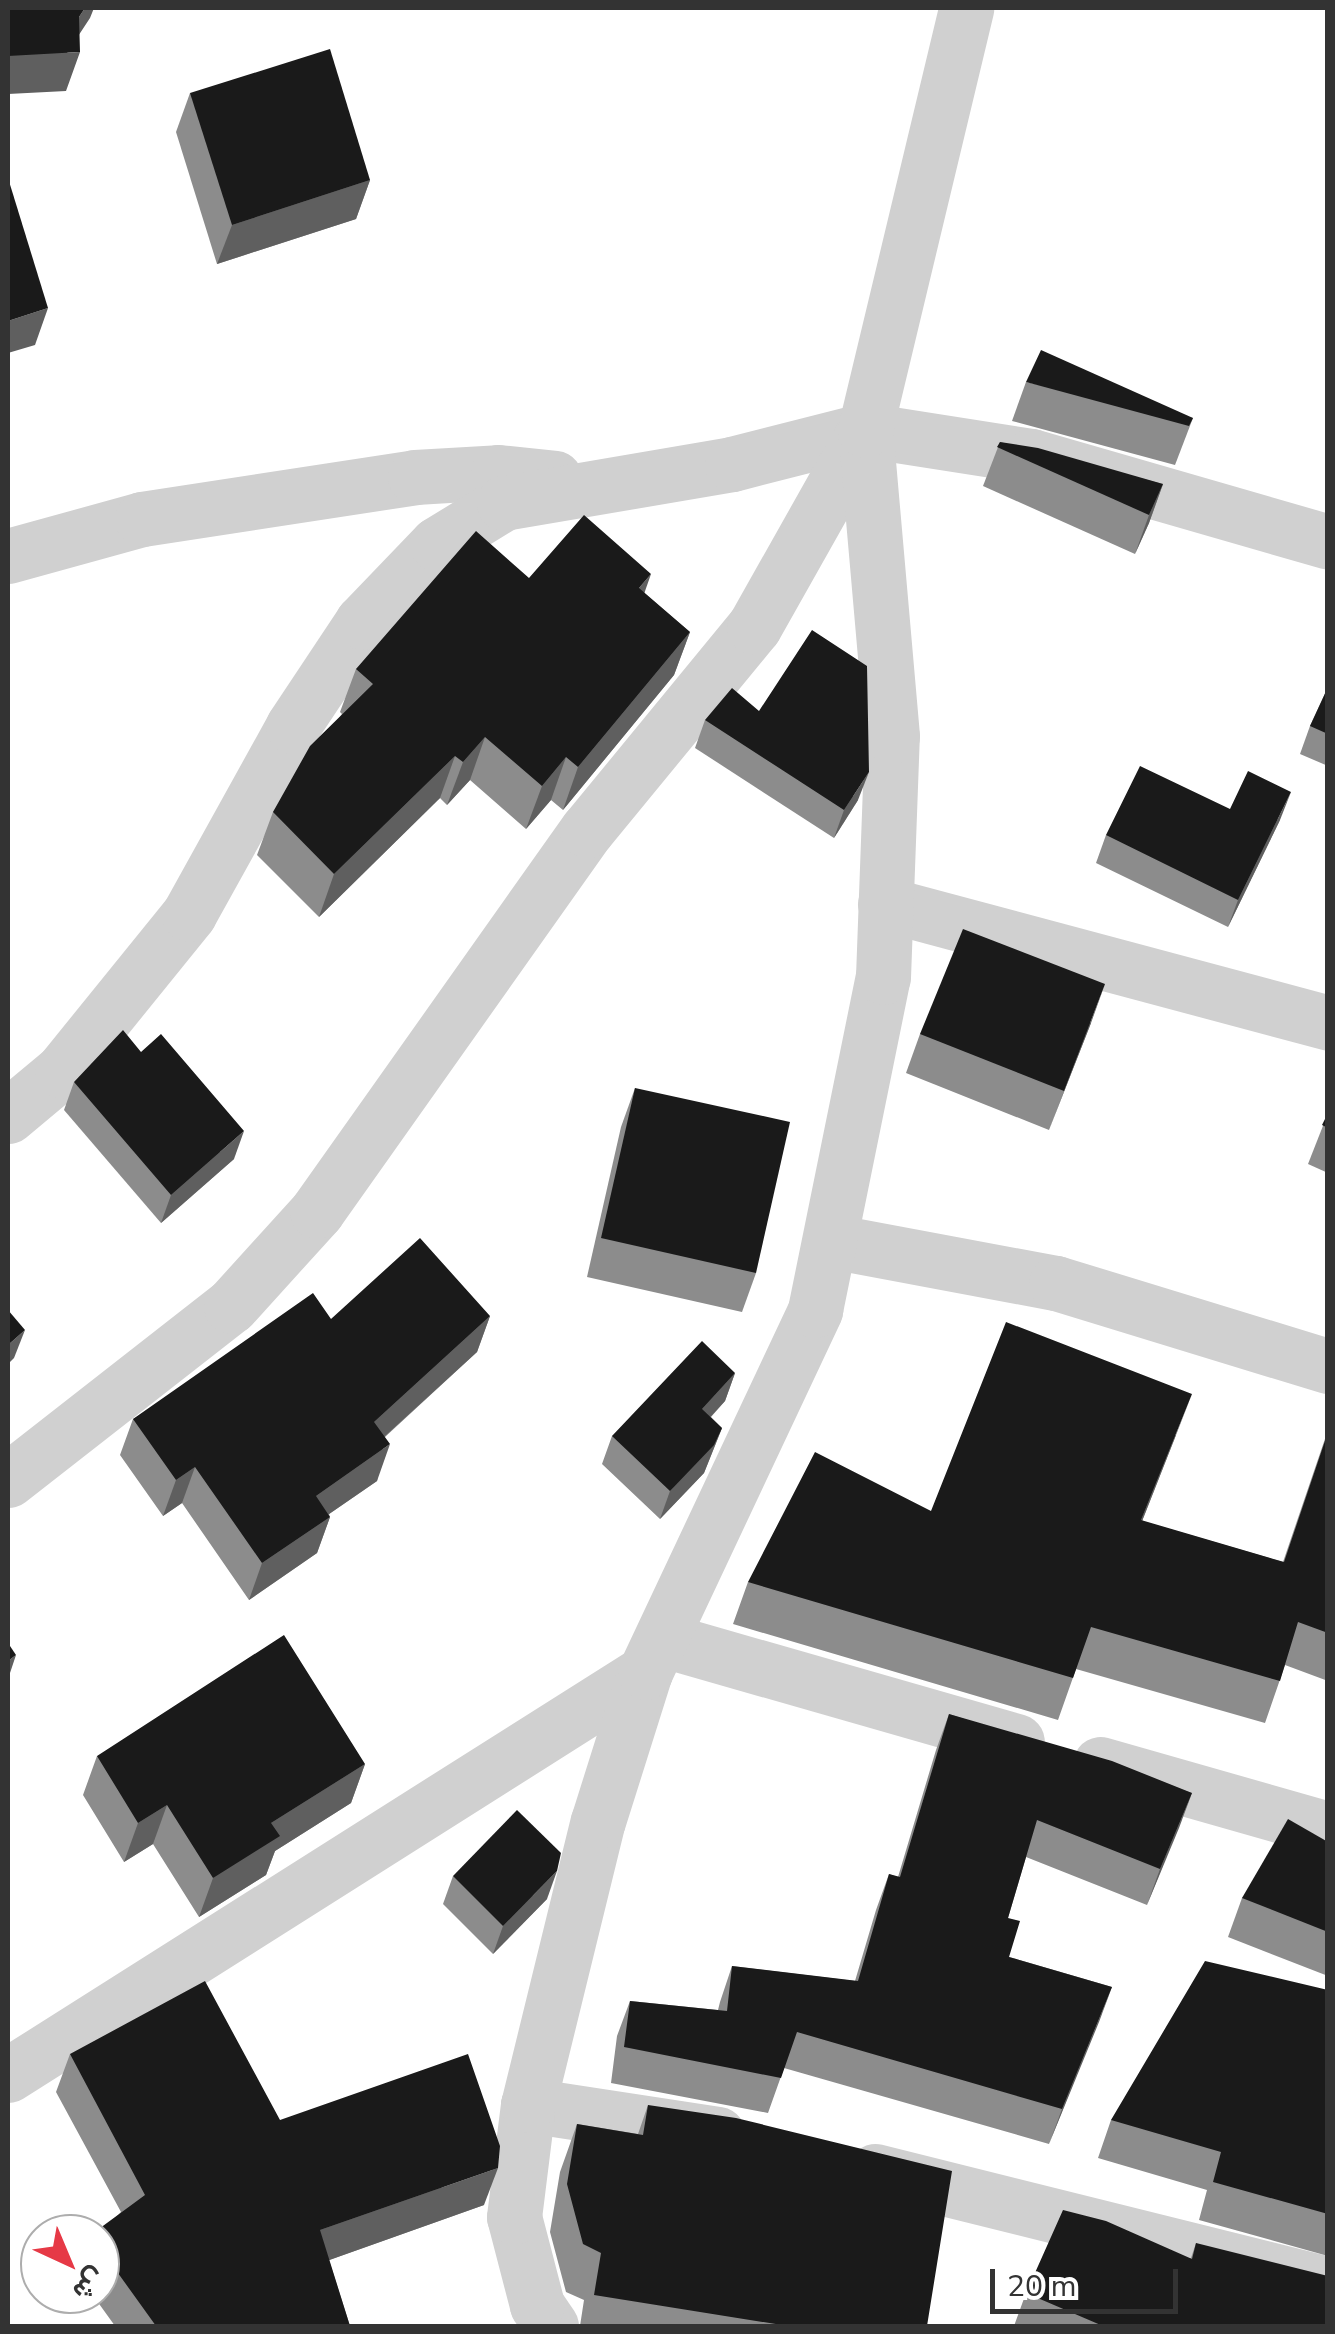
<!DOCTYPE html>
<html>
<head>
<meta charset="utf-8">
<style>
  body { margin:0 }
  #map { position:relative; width:1335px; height:2334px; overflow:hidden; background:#fff; font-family:"Nunito Sans",Vazirmatn,sans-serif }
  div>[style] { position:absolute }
  .minor>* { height:55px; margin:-27.5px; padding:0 27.5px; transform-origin:27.5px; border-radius:27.5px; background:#d0d0d0 }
  .wall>* { inset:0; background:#8c8c8c }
  .shaded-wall>* { inset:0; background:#5f5f5f }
  .building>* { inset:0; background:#1a1a1a }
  span { translate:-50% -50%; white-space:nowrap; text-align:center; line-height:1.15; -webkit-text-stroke:10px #fff; paint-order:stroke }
  .frame { position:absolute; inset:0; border:10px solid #333; pointer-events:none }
  .north { position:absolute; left:20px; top:2214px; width:100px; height:100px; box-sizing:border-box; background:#fff; border:2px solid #adadad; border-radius:50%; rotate:136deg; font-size:28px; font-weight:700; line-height:40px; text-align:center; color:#333 }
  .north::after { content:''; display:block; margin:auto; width:35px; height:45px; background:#e63946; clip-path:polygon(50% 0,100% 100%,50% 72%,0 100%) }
  .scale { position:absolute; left:990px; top:2269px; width:188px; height:45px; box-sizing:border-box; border:5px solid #333; border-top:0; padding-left:12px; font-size:30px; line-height:35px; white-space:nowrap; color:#333; -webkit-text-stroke:8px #fff; paint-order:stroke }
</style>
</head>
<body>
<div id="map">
  <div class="minor">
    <div style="left:8px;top:556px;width:139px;rotate:-15.4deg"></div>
    <div style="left:142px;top:519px;width:276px;rotate:-8.7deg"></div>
    <div style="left:415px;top:477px;width:83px;rotate:-3.4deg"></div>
    <div style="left:498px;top:472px;width:57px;rotate:6deg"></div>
    <div style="left:885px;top:904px;width:459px;rotate:15deg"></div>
    <div style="left:8px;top:1116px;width:70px;rotate:-39.8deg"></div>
    <div style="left:62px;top:1071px;width:202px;rotate:-51deg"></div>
    <div style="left:189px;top:914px;width:215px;rotate:-61deg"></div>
    <div style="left:293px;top:726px;width:125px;rotate:-56.4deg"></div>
    <div style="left:362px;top:622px;width:108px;rotate:-46.1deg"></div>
    <div style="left:437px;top:544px;width:79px;rotate:-31.5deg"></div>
    <div style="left:504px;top:503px;width:231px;rotate:-9.7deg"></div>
    <div style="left:732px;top:464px;width:137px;rotate:-14.3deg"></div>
    <div style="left:865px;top:430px;width:168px;rotate:8.9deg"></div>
    <div style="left:1031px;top:456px;width:309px;rotate:16.1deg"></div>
    <div style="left:831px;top:1241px;width:229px;rotate:10.6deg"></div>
    <div style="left:1056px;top:1283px;width:284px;rotate:17deg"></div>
    <div style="left:8px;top:1480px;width:283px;rotate:-38deg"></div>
    <div style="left:231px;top:1306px;width:128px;rotate:-47.8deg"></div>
    <div style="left:317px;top:1211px;width:467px;rotate:-54.7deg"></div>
    <div style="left:587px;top:830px;width:263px;rotate:-50.6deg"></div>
    <div style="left:754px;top:627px;width:220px;rotate:-60.6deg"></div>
    <div style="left:664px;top:1640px;width:367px;rotate:16deg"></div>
    <div style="left:1100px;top:1764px;width:237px;rotate:15.9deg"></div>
    <div style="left:8px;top:2075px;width:754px;rotate:-32.32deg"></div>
    <div style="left:528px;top:2105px;width:192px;rotate:8.7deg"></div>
    <div style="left:875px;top:2171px;width:467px;rotate:14deg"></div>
    <div style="left:551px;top:2326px;width:25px;rotate:-124deg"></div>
    <div style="left:537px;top:2305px;width:91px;rotate:-104.6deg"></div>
    <div style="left:514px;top:2217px;width:113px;rotate:-82.9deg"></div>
    <div style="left:528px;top:2105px;width:292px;rotate:-76.2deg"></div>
    <div style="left:598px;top:1821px;width:156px;rotate:-72.5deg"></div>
    <div style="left:645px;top:1672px;width:400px;rotate:-64.8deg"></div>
    <div style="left:815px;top:1310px;width:340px;rotate:-78.5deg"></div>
    <div style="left:883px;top:977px;width:241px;rotate:-87.9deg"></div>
    <div style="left:892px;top:736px;width:307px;rotate:-95deg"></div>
    <div style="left:865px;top:430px;width:434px;rotate:-76.5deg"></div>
  </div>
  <div class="wall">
    <div style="clip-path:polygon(190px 93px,370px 180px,356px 219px,217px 264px,176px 132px)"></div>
    <div style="clip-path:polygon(1026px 382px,1193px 418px,1175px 465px,1012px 421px)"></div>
    <div style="clip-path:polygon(1000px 442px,1163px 484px,1149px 523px,1135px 554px,983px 486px)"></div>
    <div style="clip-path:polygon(529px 578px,644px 593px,690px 632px,674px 675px,563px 810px,551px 800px,526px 829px,470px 780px,447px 805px,440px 798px,319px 917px,257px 855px,273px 812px,342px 714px,340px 712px,356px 669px)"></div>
    <div style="clip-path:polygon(1328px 687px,1328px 766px,1300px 754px,1310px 726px)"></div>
    <div style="clip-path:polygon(759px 711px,858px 800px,834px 838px,695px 748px,705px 720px)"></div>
    <div style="clip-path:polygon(1230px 809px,1280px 820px,1228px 927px,1096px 863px,1106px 835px)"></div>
    <div style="clip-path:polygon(1091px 1023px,1049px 1130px,906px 1073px,920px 1034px)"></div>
    <div style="clip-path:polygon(74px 1082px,234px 1159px,161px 1223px,64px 1110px)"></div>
    <div style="clip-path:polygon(635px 1088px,756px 1273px,742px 1312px,587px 1277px,621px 1127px)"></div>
    <div style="clip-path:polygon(1328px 1113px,1328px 1173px,1308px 1164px)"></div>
    <div style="clip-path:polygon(490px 1316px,477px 1352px,385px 1437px,377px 1481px,329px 1514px,330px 1517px,317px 1553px,249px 1600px,182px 1503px,163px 1516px,120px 1455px,133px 1419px,331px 1319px)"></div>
    <div style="clip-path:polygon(735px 1373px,725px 1401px,711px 1417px,722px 1428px,704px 1473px,660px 1519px,602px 1464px,612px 1436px)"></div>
    <div style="clip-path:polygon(1328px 1430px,1328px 1681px,1285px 1665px,1265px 1723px,1076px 1669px,1058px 1720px,733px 1624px,748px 1582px,931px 1511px,1176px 1435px,1142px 1521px,1283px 1562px)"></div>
    <div style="clip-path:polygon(949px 1714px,1192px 1793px,1147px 1905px,1026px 1857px,1008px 1918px,1009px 1957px,1112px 1987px,1049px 2144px,784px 2068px,768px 2113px,611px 2083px,617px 2036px,630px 2001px,718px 2010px,720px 2002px,732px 1966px,855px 1981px,876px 1910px,889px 1874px,898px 1877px,936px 1750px)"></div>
    <div style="clip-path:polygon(97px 1756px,365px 1764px,351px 1803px,275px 1851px,266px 1875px,199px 1917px,153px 1844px,124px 1862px,83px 1795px)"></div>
    <div style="clip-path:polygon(1328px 1842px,1328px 1976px,1228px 1937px,1242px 1898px)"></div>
    <div style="clip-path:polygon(453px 1876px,547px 1899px,493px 1954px,443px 1904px)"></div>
    <div style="clip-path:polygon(1328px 1990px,1328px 2256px,1199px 2220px,1207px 2190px,1098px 2158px,1111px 2120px)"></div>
    <div style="clip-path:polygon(70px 2054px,280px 2120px,484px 2205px,329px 2260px,350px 2326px,115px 2326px,92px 2294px,100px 2294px,100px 2234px,121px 2212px,56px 2092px)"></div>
    <div style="clip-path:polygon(648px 2105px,927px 2326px,580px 2326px,584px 2300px,566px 2292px,550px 2232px,560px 2172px,577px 2124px,638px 2134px)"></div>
    <div style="clip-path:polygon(1196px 2243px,1328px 2326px,1014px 2326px,1026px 2293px,1191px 2258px)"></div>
  </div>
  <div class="shaded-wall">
    <div style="clip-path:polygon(85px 8px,94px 8px,90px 18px,67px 53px,80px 52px,66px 91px,8px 94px,8px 56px,79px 17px)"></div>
    <div style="clip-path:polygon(370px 180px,356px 219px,217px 264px,232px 225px)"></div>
    <div style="clip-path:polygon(48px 308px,35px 345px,8px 353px,8px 321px)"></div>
    <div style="clip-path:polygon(1163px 484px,1149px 523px,1135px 554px,1149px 515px)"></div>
    <div style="clip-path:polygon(651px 574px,636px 617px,639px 588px)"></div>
    <div style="clip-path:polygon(690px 632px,674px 675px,563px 810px,578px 767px)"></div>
    <div style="clip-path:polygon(485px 737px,470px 780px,447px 805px,463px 762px)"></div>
    <div style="clip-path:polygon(455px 756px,440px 798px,319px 917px,334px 874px)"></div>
    <div style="clip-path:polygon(566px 757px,551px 800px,526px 829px,542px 786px)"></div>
    <div style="clip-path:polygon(869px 772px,858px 800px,834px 838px,844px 810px)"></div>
    <div style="clip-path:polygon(1291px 792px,1280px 820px,1228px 927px,1238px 900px)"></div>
    <div style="clip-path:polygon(1105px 984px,1091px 1023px,1049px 1130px,1064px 1091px)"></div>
    <div style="clip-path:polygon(244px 1131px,234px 1159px,161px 1223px,171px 1195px)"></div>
    <div style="clip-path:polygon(490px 1316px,477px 1352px,361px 1458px,374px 1422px)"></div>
    <div style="clip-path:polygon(25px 1330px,14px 1358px,8px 1364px,8px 1345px)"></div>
    <div style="clip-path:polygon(735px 1373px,725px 1401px,692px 1437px,702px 1409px)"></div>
    <div style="clip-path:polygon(1192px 1394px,1176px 1435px,1126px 1562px,1141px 1520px)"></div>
    <div style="clip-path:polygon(722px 1428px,704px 1473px,660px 1519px,670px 1491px)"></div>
    <div style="clip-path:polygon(390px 1444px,377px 1481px,303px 1532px,316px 1496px)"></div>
    <div style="clip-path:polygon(195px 1467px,182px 1503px,163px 1516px,176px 1480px)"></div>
    <div style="clip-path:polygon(330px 1517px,317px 1553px,249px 1600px,262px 1563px)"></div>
    <div style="clip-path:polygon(16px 1655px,8px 1679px,8px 1661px)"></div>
    <div style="clip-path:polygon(365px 1764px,351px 1803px,275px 1851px,266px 1875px,199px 1917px,213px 1878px,271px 1823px)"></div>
    <div style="clip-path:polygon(1192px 1793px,1179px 1828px,1147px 1905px,1160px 1869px)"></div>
    <div style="clip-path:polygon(167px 1805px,153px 1844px,124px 1862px,138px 1823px)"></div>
    <div style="clip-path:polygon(557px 1871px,547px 1899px,493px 1954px,503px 1926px)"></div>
    <div style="clip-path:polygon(1112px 1987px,1099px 2022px,1049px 2144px,1062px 2109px)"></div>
    <div style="clip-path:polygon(498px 2168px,484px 2205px,307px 2268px,320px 2230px)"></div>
  </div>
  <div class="building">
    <div style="clip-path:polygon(8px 8px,85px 8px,79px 17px,80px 52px,8px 56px)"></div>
    <div style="clip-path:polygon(330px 49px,370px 180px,232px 225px,190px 93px)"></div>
    <div style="clip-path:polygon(8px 178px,48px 308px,8px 321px)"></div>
    <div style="clip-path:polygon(1041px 350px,1193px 418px,1189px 426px,1026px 382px)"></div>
    <div style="clip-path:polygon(1000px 442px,1038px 448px,1163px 484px,1149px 515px,997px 447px)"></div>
    <div style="clip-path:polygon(584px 515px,651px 574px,639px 588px,690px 632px,578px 767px,566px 757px,542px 786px,485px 737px,463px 762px,455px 756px,334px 874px,273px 812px,310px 746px,373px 684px,356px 669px,476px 531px,529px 578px)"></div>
    <div style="clip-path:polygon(812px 630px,867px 666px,869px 772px,844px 810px,705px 720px,732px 688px,759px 711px)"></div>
    <div style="clip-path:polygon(1328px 687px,1328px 734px,1310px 726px)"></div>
    <div style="clip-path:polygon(1140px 766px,1230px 809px,1248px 771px,1291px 792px,1238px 900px,1106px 835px)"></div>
    <div style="clip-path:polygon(963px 929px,1105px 984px,1064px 1091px,920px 1034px)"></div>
    <div style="clip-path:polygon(123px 1030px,141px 1052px,161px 1034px,244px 1131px,171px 1195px,74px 1082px)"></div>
    <div style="clip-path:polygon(635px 1088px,790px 1122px,756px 1273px,601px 1238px)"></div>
    <div style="clip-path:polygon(1328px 1113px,1328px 1128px,1322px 1125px)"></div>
    <div style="clip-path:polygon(420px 1238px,490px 1316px,374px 1422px,390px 1444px,316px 1496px,330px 1517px,262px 1563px,195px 1467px,176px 1480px,133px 1419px,313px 1293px,331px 1319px)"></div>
    <div style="clip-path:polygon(8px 1310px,25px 1330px,8px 1345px)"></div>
    <div style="clip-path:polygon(1006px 1322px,1192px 1394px,1141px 1520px,1284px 1562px,1328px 1432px,1328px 1633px,1298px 1622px,1280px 1681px,1091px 1627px,1073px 1678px,748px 1582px,815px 1452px,931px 1511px)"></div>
    <div style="clip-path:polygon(702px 1341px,735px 1373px,702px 1409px,722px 1428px,714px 1445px,670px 1491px,612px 1436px)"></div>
    <div style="clip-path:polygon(284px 1635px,365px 1764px,271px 1823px,280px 1836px,213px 1878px,167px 1805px,138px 1823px,97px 1756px)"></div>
    <div style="clip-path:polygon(8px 1643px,16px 1655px,8px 1661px)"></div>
    <div style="clip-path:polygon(949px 1714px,1112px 1761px,1192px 1793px,1160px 1869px,1037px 1820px,1008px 1918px,1020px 1921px,1009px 1957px,1112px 1987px,1062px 2109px,797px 2032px,781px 2078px,624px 2047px,630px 2001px,727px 2011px,732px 1966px,858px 1981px,889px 1874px,900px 1877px)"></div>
    <div style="clip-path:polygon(517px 1810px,561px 1853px,557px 1871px,503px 1926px,453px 1876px)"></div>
    <div style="clip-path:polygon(1288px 1819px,1328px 1842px,1328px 1932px,1242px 1898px)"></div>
    <div style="clip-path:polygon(1205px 1961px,1328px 1990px,1328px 2214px,1213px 2182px,1221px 2152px,1111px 2120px)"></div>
    <div style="clip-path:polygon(205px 1981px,280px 2120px,468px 2054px,500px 2146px,498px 2168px,320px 2230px,350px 2326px,156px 2326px,100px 2248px,100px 2234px,92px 2234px,145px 2195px,70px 2054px)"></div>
    <div style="clip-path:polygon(648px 2105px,736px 2118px,952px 2171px,927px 2326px,788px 2326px,594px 2295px,601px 2253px,583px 2244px,567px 2184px,577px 2124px,643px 2135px)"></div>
    <div style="clip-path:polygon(1063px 2210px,1106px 2221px,1192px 2259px,1196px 2243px,1328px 2276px,1328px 2326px,1103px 2326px,1026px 2293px)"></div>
  </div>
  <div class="frame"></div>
  <div class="north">ش</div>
  <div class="scale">20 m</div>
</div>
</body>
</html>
